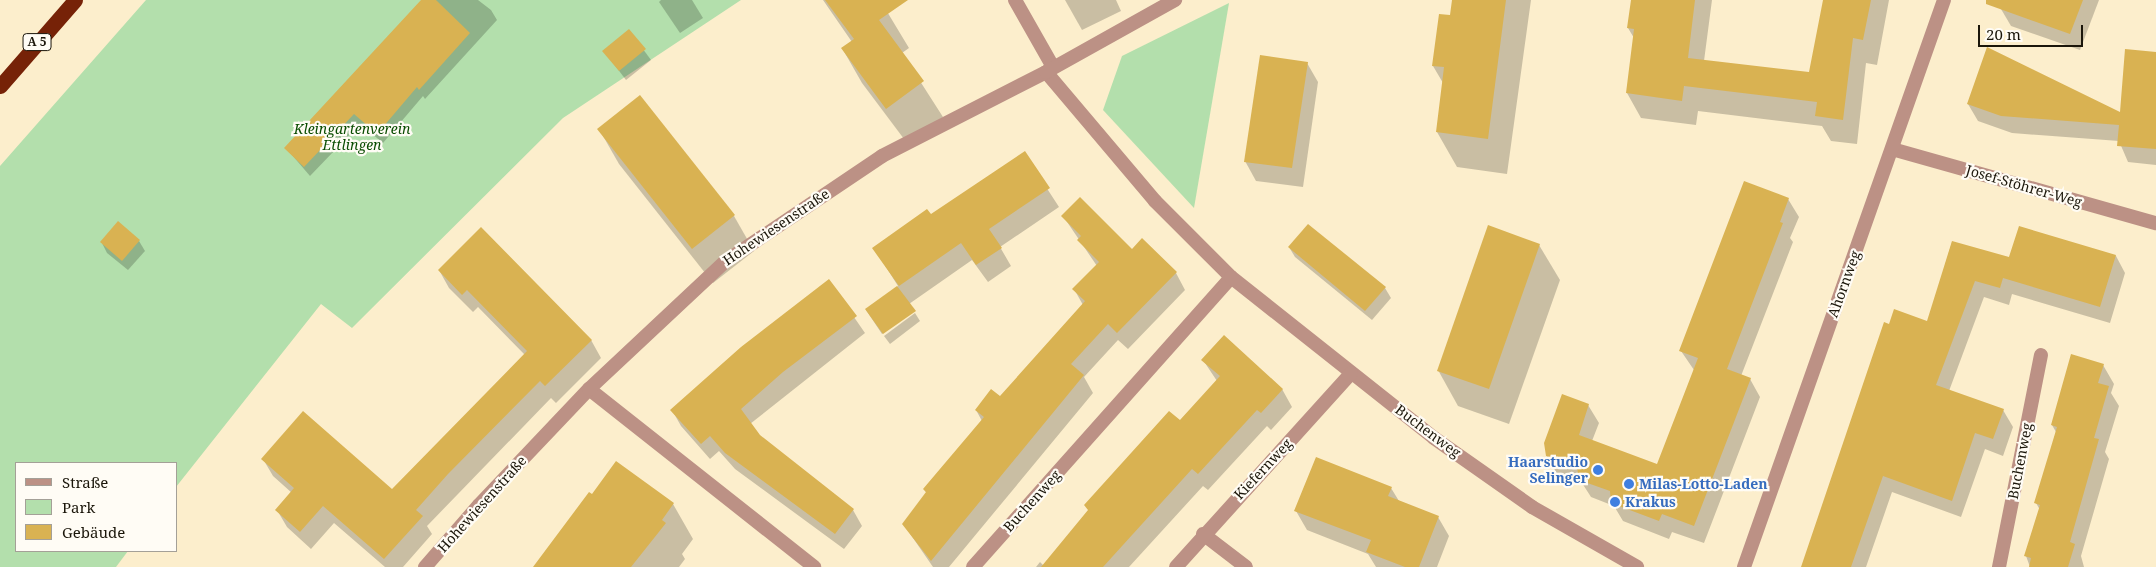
<!DOCTYPE html>
<html>
<head>
<meta charset="utf-8">
<style>
  body { margin:0 }
  #map { position:relative; width:2156px; height:567px; overflow:hidden; background:#fceecc; font-family:"Noto Serif",serif }
  div>[style] { position:absolute }
  .green>* { inset:0; background:#b3dfac }
  .shadow>* { inset:0; background:#0003 }
  .building>* { inset:0; background:#d9b252 }
  .service>* { height:14px; margin:-7px; padding:0 7px; transform-origin:7px; border-radius:7px; background:#bc9185 }
  .minor>* { height:14px; margin:-7px; padding:0 7px; transform-origin:7px; border-radius:7px; background:#bc9185 }
  .motorway>* { height:15px; margin:-7.5px; padding:0 7.5px; transform-origin:7.5px; border-radius:7.5px; background:#762207 }
  .dots>* { width:14px; height:14px; translate:-50% -50%; box-sizing:border-box; border:2px solid #fffcf5; border-radius:50% }
  span { translate:-50% -50%; white-space:nowrap; text-align:center; line-height:1.15; -webkit-text-stroke:4.5px #fffcf5; paint-order:stroke }
  .shield-label span { padding:1px 4px; background:#fffcf5; border:1px solid; border-radius:4px; -webkit-text-stroke-width:0 }
  .shield-label { font-size:12px; color:#1b160a; font-weight:700 }
  .park-label { font-size:14px; color:#094c00; font-style:italic }
  .street-label { font-size:14px; color:#1b160a }
  .shop-label { font-size:14px; color:#366cbe; font-weight:700 }
  .right { translate:-100% -50%; text-align:right }
  .left { translate:0 -50%; text-align:left }
  .legend { position:absolute; left:15px; top:462px; width:162px; height:90px; box-sizing:border-box; background:#fffcf5; border:1px solid #a4a097; margin:0; padding:6px 9px; list-style:none; font-size:15px; color:#1b160a }
  .legend li { display:flex; align-items:center; gap:10px; height:25px }
  .legend b { width:25px; border:1px solid #a4a097 }
  .scale { position:absolute; left:1978px; top:25px; width:105px; height:22px; box-sizing:border-box; border:2px solid #1b160a; border-top:0; padding-left:6px; font-size:15px; line-height:18px; white-space:nowrap; color:#1b160a; -webkit-text-stroke:4px #fffcf5; paint-order:stroke }
</style>
</head>
<body>
<div id="map">
  <div class="green">
    <div style="clip-path:polygon(146px 0,741px 0,563px 118px,352px 328px,321px 304px,176px 487px,176px 463px,16px 463px,16px 551px,128px 551px,116px 567px,0 567px,0 166px)"></div>
    <div style="clip-path:polygon(1229px 3px,1194px 208px,1103px 110px,1122px 56px)"></div>
  </div>
  <div class="shadow">
    <div style="clip-path:polygon(423px 0,478px 0,491px 10px,497px 20px,425px 99px,423px 96px,383px 143px,360px 124px,310px 176px,286px 148px)"></div>
    <div style="clip-path:polygon(661px 0,692px 0,703px 18px,680px 33px,659px 2px)"></div>
    <div style="clip-path:polygon(823px 0,880px 0,909px 48px,902px 53px,943px 117px,907px 143px,862px 83px,842px 48px,852px 42px)"></div>
    <div style="clip-path:polygon(1065px 0,1116px 0,1121px 11px,1082px 30px)"></div>
    <div style="clip-path:polygon(1453px 0,1531px 0,1507px 174px,1457px 167px,1437px 132px,1443px 83px,1433px 66px,1451px 17px)"></div>
    <div style="clip-path:polygon(1632px 0,1712px 0,1704px 61px,1810px 74px,1824px 0,1889px 0,1877px 65px,1866px 63px,1857px 144px,1831px 141px,1822px 126px,1698px 111px,1696px 125px,1641px 118px,1627px 93px,1634px 38px,1628px 28px)"></div>
    <div style="clip-path:polygon(2004px 0,2099px 0,2080px 50px,2011px 26px,2001px 9px)"></div>
    <div style="clip-path:polygon(629px 30px,651px 60px,626px 80px,604px 51px)"></div>
    <div style="clip-path:polygon(2156px 53px,2156px 165px,2128px 162px,2119px 141px,2012px 133px,1978px 121px,1968px 104px,2121px 114px)"></div>
    <div style="clip-path:polygon(1307px 63px,1318px 82px,1303px 187px,1256px 181px,1245px 161px)"></div>
    <div style="clip-path:polygon(599px 129px,734px 216px,754px 251px,713px 283px,619px 164px)"></div>
    <div style="clip-path:polygon(1024px 153px,1059px 207px,1000px 247px,1011px 266px,988px 282px,972px 260px,909px 304px,914px 310px,882px 334px,866px 310px,898px 286px,874px 248px,931px 215px)"></div>
    <div style="clip-path:polygon(1788px 199px,1799px 217px,1790px 238px,1793px 242px,1741px 376px,1750px 379px,1760px 397px,1704px 543px,1672px 532px,1669px 539px,1623px 521px,1614px 506px,1591px 497px,1582px 483px,1557px 474px,1547px 456px,1588px 405px,1599px 423px,1592px 441px,1658px 466px,1694px 370px,1681px 351px)"></div>
    <div style="clip-path:polygon(1063px 216px,1176px 273px,1185px 290px,1128px 349px,1118px 340px,1084px 377px,1093px 393px,949px 567px,933px 567px,904px 525px,927px 494px,924px 489px,982px 421px,976px 410px,1000px 398px,1083px 305px,1074px 289px,1097px 266px)"></div>
    <div style="clip-path:polygon(1308px 226px,1385px 288px,1391px 298px,1372px 320px,1295px 257px,1289px 247px)"></div>
    <div style="clip-path:polygon(2020px 227px,2116px 256px,2125px 273px,2110px 323px,2012px 294px,2009px 305px,1984px 297px,1949px 391px,2003px 410px,2013px 427px,2003px 456px,1985px 449px,1961px 517px,1892px 492px,1866px 567px,1802px 567px,1889px 326px,1928px 322px,1952px 242px,2009px 261px)"></div>
    <div style="clip-path:polygon(139px 241px,145px 251px,128px 270px,107px 253px,102px 243px)"></div>
    <div style="clip-path:polygon(1539px 245px,1560px 280px,1509px 424px,1458px 406px,1438px 370px)"></div>
    <div style="clip-path:polygon(439px 270px,591px 340px,601px 358px,556px 403px,551px 398px,427px 526px,432px 534px,403px 567px,385px 567px,334px 523px,311px 549px,287px 527px,277px 510px,292px 493px,273px 476px,263px 459px,392px 490px,525px 355px,478px 307px,473px 312px,449px 288px)"></div>
    <div style="clip-path:polygon(829px 281px,865px 333px,750px 424px,759px 436px,853px 510px,862px 526px,844px 549px,735px 469px,719px 451px,710px 459px,681px 426px,672px 410px)"></div>
    <div style="clip-path:polygon(915px 313px,920px 321px,890px 344px,884px 336px)"></div>
    <div style="clip-path:polygon(1203px 360px,1282px 389px,1292px 407px,1271px 430px,1267px 426px,1208px 490px,1203px 486px,1129px 567px,1036px 567px,1040px 562px,1044px 566px,1217px 381px)"></div>
    <div style="clip-path:polygon(2103px 365px,2114px 384px,2111px 393px,2119px 406px,2105px 452px,2109px 459px,2081px 556px,2084px 567px,2030px 567px,2026px 556px,2040px 510px,2036px 503px,2056px 432px,2052px 425px)"></div>
    <div style="clip-path:polygon(1391px 488px,1399px 501px,1438px 517px,1449px 536px,1437px 567px,1376px 567px,1368px 554px,1307px 530px,1296px 511px)"></div>
    <div style="clip-path:polygon(592px 496px,673px 504px,693px 539px,682px 554px,685px 559px,679px 567px,541px 567px)"></div>
  </div>
  <div class="building">
    <div style="clip-path:polygon(421px 0,436px 0,470px 33px,419px 90px,417px 87px,377px 134px,354px 114px,304px 167px,284px 148px)"></div>
    <div style="clip-path:polygon(825px 0,908px 0,879px 20px,924px 81px,886px 109px,841px 48px,854px 39px)"></div>
    <div style="clip-path:polygon(1452px 0,1506px 0,1488px 139px,1436px 132px,1444px 67px,1432px 66px,1439px 14px,1450px 15px)"></div>
    <div style="clip-path:polygon(1631px 0,1695px 0,1688px 58px,1809px 72px,1823px 0,1871px 0,1863px 40px,1853px 38px,1843px 120px,1815px 116px,1817px 102px,1684px 86px,1682px 101px,1626px 93px,1634px 29px,1627px 28px)"></div>
    <div style="clip-path:polygon(1986px 0,2083px 0,2070px 34px,1986px 4px)"></div>
    <div style="clip-path:polygon(629px 29px,646px 49px,619px 71px,602px 51px)"></div>
    <div style="clip-path:polygon(1987px 47px,2120px 112px,2125px 49px,2156px 52px,2156px 149px,2117px 146px,2119px 125px,2001px 116px,1967px 104px)"></div>
    <div style="clip-path:polygon(1260px 55px,1308px 62px,1292px 168px,1244px 162px)"></div>
    <div style="clip-path:polygon(640px 95px,735px 215px,692px 249px,597px 129px)"></div>
    <div style="clip-path:polygon(1025px 151px,1050px 188px,989px 229px,1002px 248px,976px 265px,961px 243px,899px 286px,872px 248px,927px 209px,931px 214px)"></div>
    <div style="clip-path:polygon(1744px 181px,1789px 198px,1780px 222px,1783px 223px,1727px 369px,1751px 378px,1694px 526px,1662px 514px,1659px 521px,1611px 503px,1610px 491px,1579px 480px,1577px 467px,1546px 456px,1544px 443px,1562px 394px,1589px 404px,1579px 435px,1657px 464px,1698px 358px,1679px 351px)"></div>
    <div style="clip-path:polygon(1080px 197px,1132px 249px,1142px 238px,1177px 272px,1117px 333px,1108px 324px,1071px 364px,1084px 375px,931px 561px,902px 524px,926px 492px,923px 489px,984px 417px,975px 410px,991px 389px,1000px 396px,1085px 301px,1072px 289px,1099px 262px,1077px 240px,1081px 236px,1061px 216px)"></div>
    <div style="clip-path:polygon(118px 221px,140px 240px,122px 261px,100px 242px)"></div>
    <div style="clip-path:polygon(1308px 224px,1386px 287px,1365px 311px,1288px 247px)"></div>
    <div style="clip-path:polygon(1488px 225px,1540px 244px,1489px 389px,1437px 371px)"></div>
    <div style="clip-path:polygon(2019px 226px,2116px 255px,2100px 307px,2003px 278px,2000px 288px,1975px 281px,1936px 385px,2004px 409px,1993px 439px,1975px 433px,1952px 501px,1883px 476px,1851px 567px,1801px 567px,1884px 322px,1889px 324px,1894px 309px,1927px 321px,1952px 241px,2009px 257px,2007px 263px)"></div>
    <div style="clip-path:polygon(481px 227px,592px 340px,545px 386px,540px 381px,448px 474px,416px 510px,423px 516px,384px 559px,323px 506px,300px 532px,275px 510px,294px 488px,261px 459px,303px 411px,392px 489px,527px 351px,467px 290px,462px 295px,438px 270px)"></div>
    <div style="clip-path:polygon(829px 279px,857px 316px,783px 372px,741px 409px,760px 435px,854px 509px,835px 534px,725px 453px,710px 436px,701px 444px,670px 410px,741px 347px)"></div>
    <div style="clip-path:polygon(897px 286px,916px 311px,883px 334px,865px 309px)"></div>
    <div style="clip-path:polygon(1224px 335px,1283px 389px,1261px 413px,1257px 410px,1198px 474px,1192px 469px,1103px 567px,1041px 567px,1088px 510px,1084px 505px,1169px 411px,1180px 420px,1220px 376px,1201px 360px)"></div>
    <div style="clip-path:polygon(2071px 354px,2104px 364px,2098px 383px,2109px 386px,2094px 438px,2099px 439px,2070px 542px,2075px 544px,2068px 567px,2029px 567px,2031px 558px,2024px 556px,2040px 505px,2034px 503px,2057px 427px,2051px 425px)"></div>
    <div style="clip-path:polygon(1316px 457px,1392px 487px,1388px 496px,1439px 516px,1419px 567px,1405px 567px,1366px 552px,1371px 540px,1294px 511px)"></div>
    <div style="clip-path:polygon(616px 461px,674px 503px,662px 520px,666px 523px,631px 567px,533px 567px,589px 492px,592px 494px)"></div>
  </div>
  <div class="service">
    <div style="left:1015px;top:0;width:77px;rotate:60.4deg"></div>
    <div style="left:589px;top:389px;width:287px;rotate:38.3deg"></div>
    <div style="left:1203px;top:534px;width:54px;rotate:37.5deg"></div>
    <div style="left:973px;top:567px;width:388px;rotate:-48.3deg"></div>
    <div style="left:1999px;top:567px;width:216px;rotate:-78.8deg"></div>
  </div>
  <div class="minor">
    <div style="left:1046px;top:72px;width:169px;rotate:49.8deg"></div>
    <div style="left:1155px;top:201px;width:107px;rotate:45deg"></div>
    <div style="left:1231px;top:277px;width:259px;rotate:38.4deg"></div>
    <div style="left:1434px;top:438px;width:120px;rotate:35.1deg"></div>
    <div style="left:1532px;top:507px;width:121px;rotate:29.7deg"></div>
    <div style="left:1892px;top:149px;width:274px;rotate:15.7deg"></div>
    <div style="left:425px;top:567px;width:82px;rotate:-48.9deg"></div>
    <div style="left:479px;top:505px;width:160px;rotate:-46.5deg"></div>
    <div style="left:589px;top:389px;width:187px;rotate:-43.1deg"></div>
    <div style="left:726px;top:261px;width:188px;rotate:-33.9deg"></div>
    <div style="left:882px;top:156px;width:184px;rotate:-27.1deg"></div>
    <div style="left:1046px;top:72px;width:148px;rotate:-29.2deg"></div>
    <div style="left:1176px;top:567px;width:261px;rotate:-47.9deg"></div>
    <div style="left:1744px;top:567px;width:601px;rotate:-70.57deg"></div>
  </div>
  <div class="motorway">
    <div style="left:0;top:86px;width:114px;rotate:-48.9deg"></div>
  </div>
  <div class="dots">
    <div style="left:1598px;top:470px;background:#3f7fe0"></div>
    <div style="left:1629px;top:484px;background:#3f7fe0"></div>
    <div style="left:1615px;top:502px;background:#3f7fe0"></div>
  </div>
  <div class="shield-label">
    <span style="left:37px;top:42px">A 5</span>
  </div>
  <div class="park-label">
    <span style="left:352px;top:137px">Kleingartenverein<br>Ettlingen</span>
  </div>
  <div class="street-label">
    <span style="left:2024px;top:186px;rotate:16deg">Josef-Stöhrer-Weg</span>
    <span style="left:776px;top:227px;rotate:-34deg">Hohewiesenstraße</span>
    <span style="left:1844px;top:284px;rotate:-70deg">Ahornweg</span>
    <span style="left:1428px;top:431px;rotate:37deg">Buchenweg</span>
    <span style="left:2020px;top:461px;rotate:-79deg">Buchenweg</span>
    <span style="left:1263px;top:469px;rotate:-47deg">Kiefernweg</span>
    <span style="left:1032px;top:501px;rotate:-48deg">Buchenweg</span>
    <span style="left:482px;top:504px;rotate:-48deg">Hohewiesenstraße</span>
  </div>
  <div class="shop-label">
    <span class="right" style="left:1588px;top:470px">Haarstudio<br>Selinger</span>
    <span class="left" style="left:1639px;top:484px">Milas-Lotto-Laden</span>
    <span class="left" style="left:1625px;top:502px">Krakus</span>
  </div>
  <ul class="legend">
  <li><b style="height:6px;background:#bc9185"></b>Straße</li>
  <li><b style="height:14px;background:#b3dfac"></b>Park</li>
  <li><b style="height:14px;background:#d9b252"></b>Gebäude</li>
  </ul>
  <div class="scale">20 m</div>
</div>
</body>
</html>
